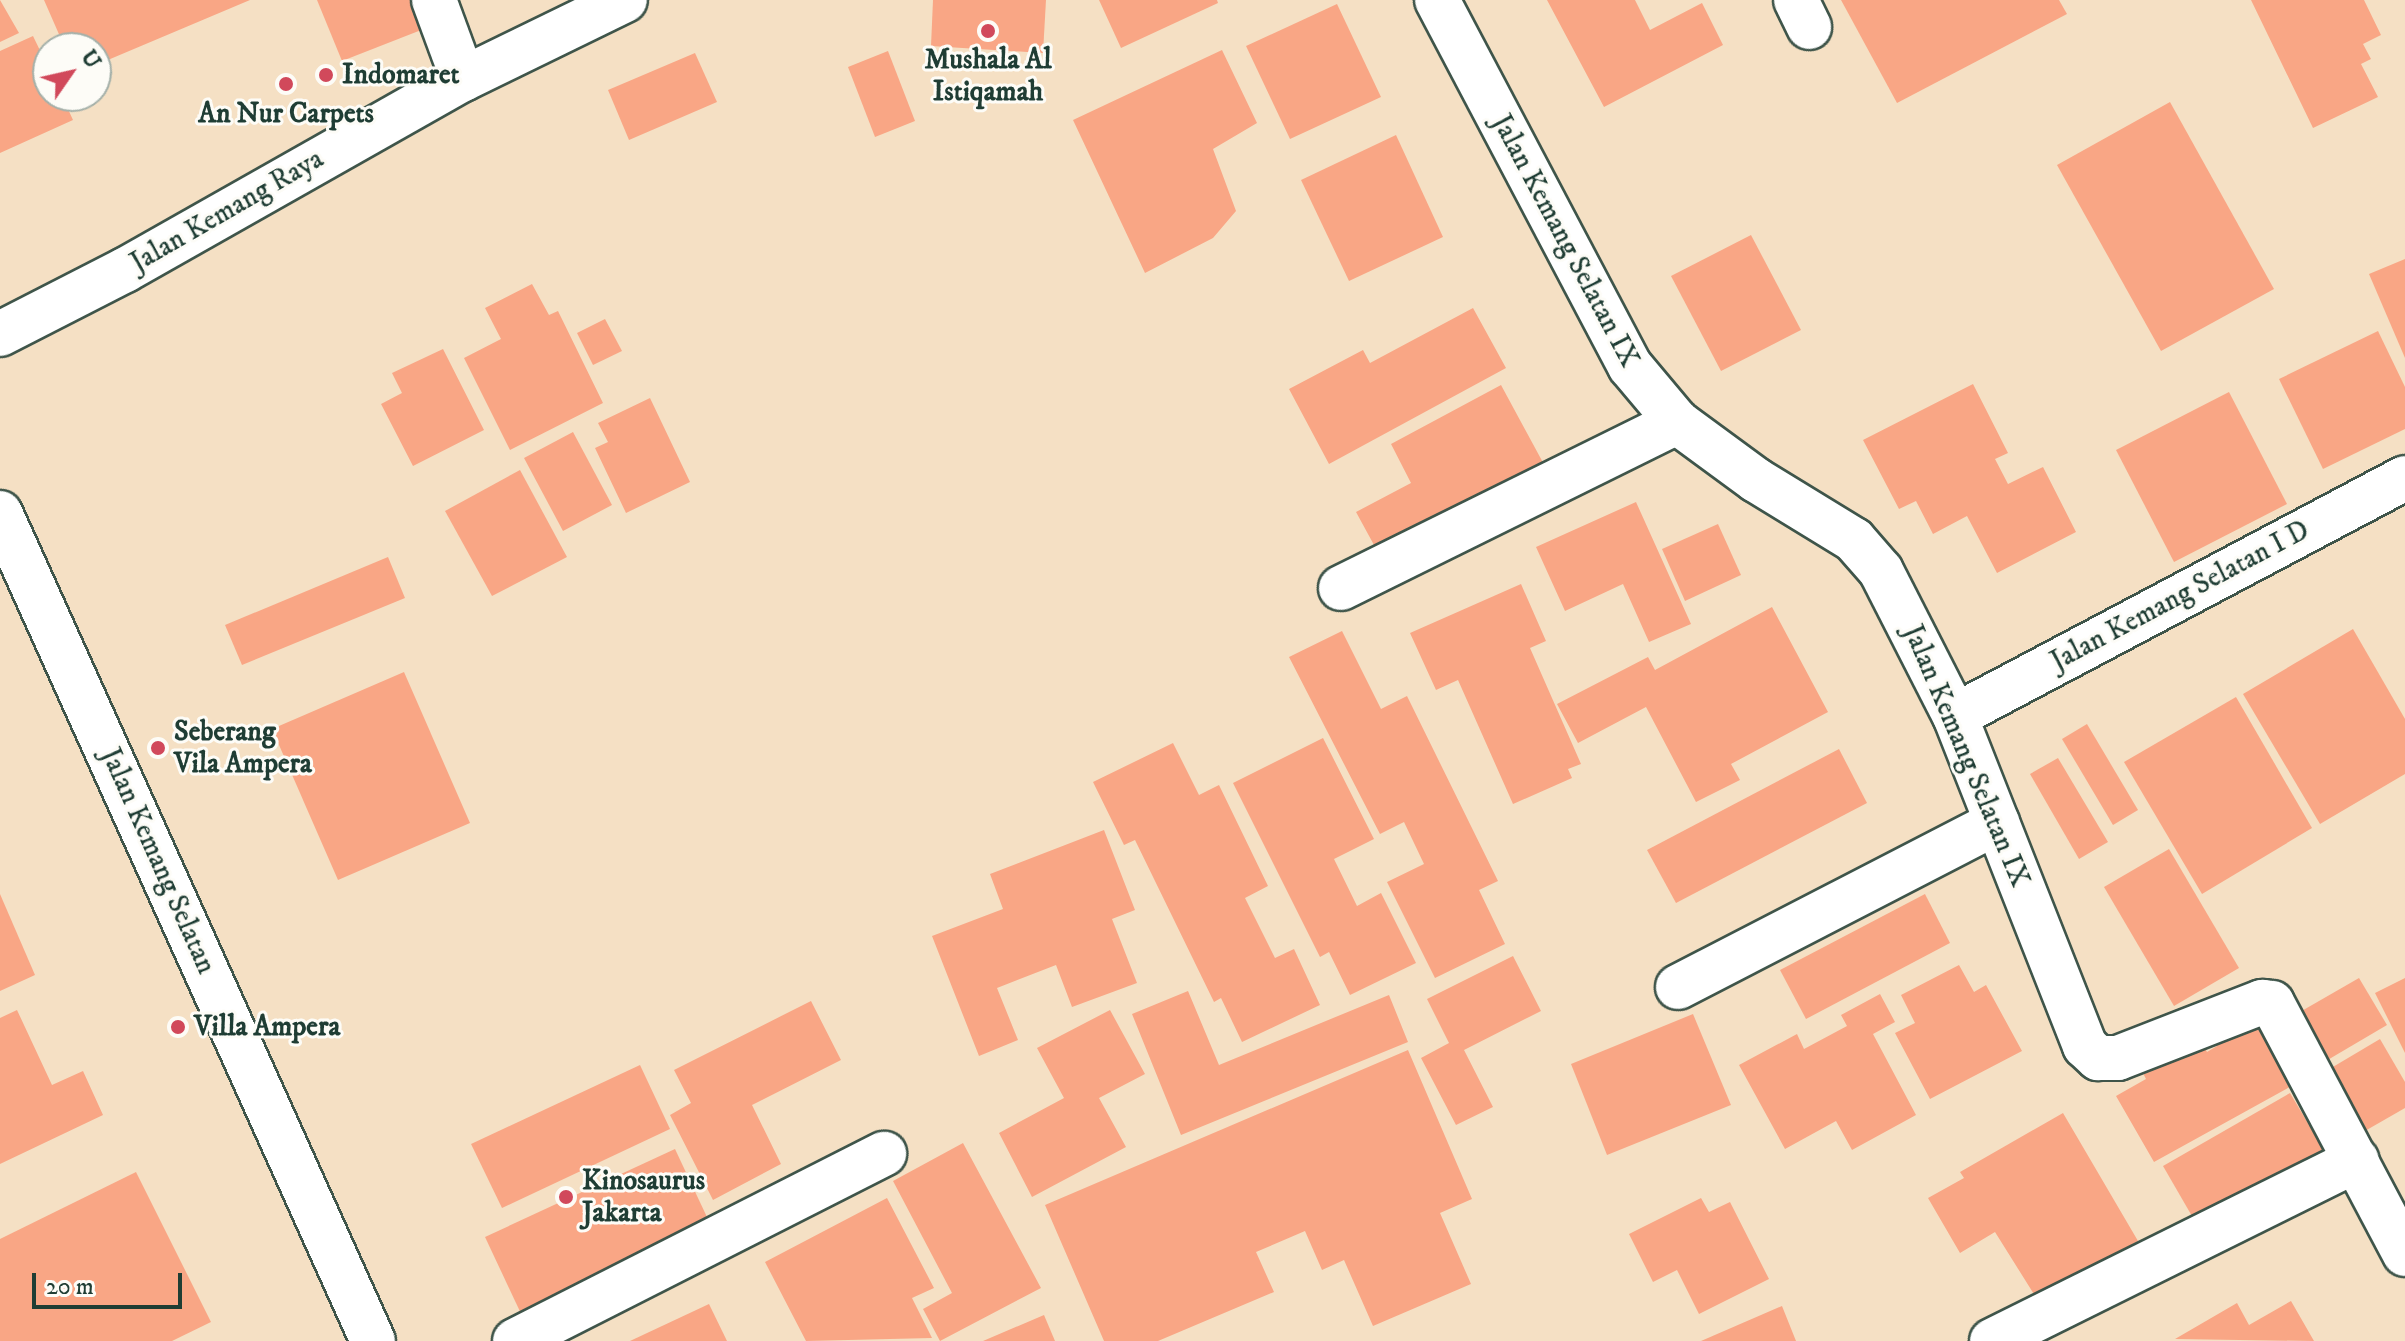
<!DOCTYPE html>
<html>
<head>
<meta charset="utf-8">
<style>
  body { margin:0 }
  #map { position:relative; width:2405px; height:1341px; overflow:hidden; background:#f5e0c4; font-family:"IM FELL DW Pica",serif }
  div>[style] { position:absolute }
  .building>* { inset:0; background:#f9a685 }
  .roads { filter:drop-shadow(2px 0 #3f554a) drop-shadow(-2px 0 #3f554a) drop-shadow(0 2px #3f554a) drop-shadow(0 -2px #3f554a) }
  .minor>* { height:44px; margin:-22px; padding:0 22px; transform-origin:22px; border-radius:22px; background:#fff }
  .dots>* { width:22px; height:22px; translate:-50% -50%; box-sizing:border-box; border:4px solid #fdfcf7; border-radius:50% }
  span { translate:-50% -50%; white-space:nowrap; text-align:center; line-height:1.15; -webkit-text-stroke:6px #fdfcf7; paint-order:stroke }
  .poi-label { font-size:28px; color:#1f3d34; font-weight:700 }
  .left { translate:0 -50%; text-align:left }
  .street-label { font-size:28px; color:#1f3d34 }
  .north { position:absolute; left:32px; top:32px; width:80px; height:80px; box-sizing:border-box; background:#fdfcf7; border:2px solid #a4b0a9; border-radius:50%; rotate:56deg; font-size:22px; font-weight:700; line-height:32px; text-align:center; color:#1f3d34 }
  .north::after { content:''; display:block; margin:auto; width:28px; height:36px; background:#d1495b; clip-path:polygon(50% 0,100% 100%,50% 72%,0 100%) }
  .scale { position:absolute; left:32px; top:1273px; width:150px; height:36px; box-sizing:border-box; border:4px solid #1f3d34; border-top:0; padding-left:10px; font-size:24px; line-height:28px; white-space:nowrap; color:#1f3d34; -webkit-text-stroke:6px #fdfcf7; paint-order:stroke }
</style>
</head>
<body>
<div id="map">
  <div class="building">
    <div style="clip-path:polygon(0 0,19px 33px,0 42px)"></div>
    <div style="clip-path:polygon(44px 0,250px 0,96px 65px,96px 48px,65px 48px)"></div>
    <div style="clip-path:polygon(317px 0,424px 0,434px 25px,342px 61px)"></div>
    <div style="clip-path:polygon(933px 0,1046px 0,1043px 53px,931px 46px)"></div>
    <div style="clip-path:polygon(1099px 0,1217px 0,1218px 3px,1121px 48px)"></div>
    <div style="clip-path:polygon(1547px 0,1635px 0,1650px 30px,1702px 3px,1723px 45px,1604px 107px)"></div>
    <div style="clip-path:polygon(1841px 0,2059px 0,2067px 14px,1897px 103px)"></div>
    <div style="clip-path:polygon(2251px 0,2364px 0,2381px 35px,2363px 44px,2371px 59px,2361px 64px,2378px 97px,2313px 128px)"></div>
    <div style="clip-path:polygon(1337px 4px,1381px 97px,1290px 139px,1246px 46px)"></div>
    <div style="clip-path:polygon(33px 36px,48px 67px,48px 96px,62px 96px,73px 120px,0 153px,0 51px)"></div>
    <div style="clip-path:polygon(1222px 50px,1257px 123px,1213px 149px,1236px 211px,1213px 238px,1145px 273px,1073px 120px)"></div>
    <div style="clip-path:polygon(888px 51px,915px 121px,875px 137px,848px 67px)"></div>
    <div style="clip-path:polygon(695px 53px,717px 102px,629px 140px,608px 90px)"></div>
    <div style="clip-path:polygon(2170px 102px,2274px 289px,2161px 351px,2057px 165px)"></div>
    <div style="clip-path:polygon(1396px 135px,1443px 237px,1349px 281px,1301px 180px)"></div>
    <div style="clip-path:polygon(1751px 235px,1801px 330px,1721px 371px,1671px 276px)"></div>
    <div style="clip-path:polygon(2405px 259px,2405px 358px,2369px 274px)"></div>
    <div style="clip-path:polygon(532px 284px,549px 315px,558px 311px,603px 403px,510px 450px,464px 358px,501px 339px,485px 308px)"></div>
    <div style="clip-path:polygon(1473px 308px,1506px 368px,1329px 464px,1289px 389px,1363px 350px,1370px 363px)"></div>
    <div style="clip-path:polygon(605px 319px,622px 351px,593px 365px,577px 333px)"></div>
    <div style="clip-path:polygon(2378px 331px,2405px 387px,2405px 429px,2323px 469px,2279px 379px)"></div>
    <div style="clip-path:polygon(443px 349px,484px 430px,413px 466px,381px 404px,402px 393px,392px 373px)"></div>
    <div style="clip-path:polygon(1973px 384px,2008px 453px,1995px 459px,2008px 484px,2043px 467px,2076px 532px,1997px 573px,1967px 516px,1933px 534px,1916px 501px,1899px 509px,1863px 440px)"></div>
    <div style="clip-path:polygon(1501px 385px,1547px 470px,1380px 556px,1356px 512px,1411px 483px,1391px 444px)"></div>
    <div style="clip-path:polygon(2229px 392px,2287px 504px,2174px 562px,2116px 450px)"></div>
    <div style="clip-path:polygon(650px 398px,690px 482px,626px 513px,595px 448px,608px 442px,598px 423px)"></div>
    <div style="clip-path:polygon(573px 432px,612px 505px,563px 531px,524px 458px)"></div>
    <div style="clip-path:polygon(520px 470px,567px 557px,492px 596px,445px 511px)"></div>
    <div style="clip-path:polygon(1636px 502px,1691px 624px,1649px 642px,1623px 584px,1565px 611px,1536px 547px)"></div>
    <div style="clip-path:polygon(1718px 524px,1741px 575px,1685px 601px,1662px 549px)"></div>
    <div style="clip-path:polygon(388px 557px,405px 598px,242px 665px,225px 625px)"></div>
    <div style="clip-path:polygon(1521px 584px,1546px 641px,1530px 648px,1581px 764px,1568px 769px,1572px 778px,1513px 804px,1458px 680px,1436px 690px,1410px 633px)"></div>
    <div style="clip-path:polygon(1772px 607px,1828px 712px,1731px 764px,1740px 780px,1696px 802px,1646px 707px,1578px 743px,1557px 704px,1648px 657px,1655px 670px)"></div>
    <div style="clip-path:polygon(2353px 629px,2405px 719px,2405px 774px,2320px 824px,2243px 694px)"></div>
    <div style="clip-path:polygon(1342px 631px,1381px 709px,1407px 696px,1498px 881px,1479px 890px,1505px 944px,1435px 978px,1387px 882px,1424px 864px,1404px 822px,1380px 834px,1289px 657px)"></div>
    <div style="clip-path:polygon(404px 672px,470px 823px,338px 880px,272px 729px)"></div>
    <div style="clip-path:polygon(2236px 697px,2312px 828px,2202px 894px,2124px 762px)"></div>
    <div style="clip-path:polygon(2087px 724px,2138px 810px,2113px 825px,2062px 739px)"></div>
    <div style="clip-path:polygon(1323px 738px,1374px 839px,1334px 859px,1357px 906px,1381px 893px,1416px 963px,1350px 995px,1329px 952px,1320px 957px,1233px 783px)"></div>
    <div style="clip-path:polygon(1173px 743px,1199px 795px,1219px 785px,1268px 886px,1245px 898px,1275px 958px,1294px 949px,1320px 1005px,1242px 1042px,1221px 998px,1214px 1002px,1135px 840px,1124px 845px,1093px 782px)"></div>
    <div style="clip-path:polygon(1839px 749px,1867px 803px,1676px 903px,1647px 850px)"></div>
    <div style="clip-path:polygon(2058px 758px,2108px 842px,2079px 859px,2030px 774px)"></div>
    <div style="clip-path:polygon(1104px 830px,1135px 910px,1112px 919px,1137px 983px,1072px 1007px,1056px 965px,997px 988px,1018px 1040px,979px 1056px,932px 936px,1003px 909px,990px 874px)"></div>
    <div style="clip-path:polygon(2169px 849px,2239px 968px,2174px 1006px,2104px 887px)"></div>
    <div style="clip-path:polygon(0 894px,35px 975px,0 991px)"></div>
    <div style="clip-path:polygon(1925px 894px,1950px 943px,1806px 1019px,1780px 970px)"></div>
    <div style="clip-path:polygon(1513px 956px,1541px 1011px,1464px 1050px,1493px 1107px,1456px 1125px,1421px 1058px,1449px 1043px,1427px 999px)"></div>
    <div style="clip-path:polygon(1959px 965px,1974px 992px,1986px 985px,2022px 1051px,1930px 1099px,1895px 1033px,1915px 1023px,1901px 995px)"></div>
    <div style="clip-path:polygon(2359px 978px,2387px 1025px,2314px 1068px,2286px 1020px)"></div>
    <div style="clip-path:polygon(2405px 978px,2405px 1053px,2375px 993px)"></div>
    <div style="clip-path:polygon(1188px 991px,1219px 1065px,1389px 995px,1408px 1042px,1181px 1135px,1132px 1014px)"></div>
    <div style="clip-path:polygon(1880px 994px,1895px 1022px,1873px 1034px,1916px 1115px,1852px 1150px,1836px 1121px,1785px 1149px,1739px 1065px,1797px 1034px,1804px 1049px,1847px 1026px,1841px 1015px)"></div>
    <div style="clip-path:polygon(811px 1001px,841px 1060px,752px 1105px,781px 1164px,713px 1200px,670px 1115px,691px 1103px,674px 1070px)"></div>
    <div style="clip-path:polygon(17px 1010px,52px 1085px,83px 1071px,103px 1115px,0 1164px,0 1018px)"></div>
    <div style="clip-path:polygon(1110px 1010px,1145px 1074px,1099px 1098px,1126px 1147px,1032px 1197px,999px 1133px,1064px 1098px,1037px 1048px)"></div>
    <div style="clip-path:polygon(1693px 1014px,1731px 1105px,1607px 1155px,1571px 1064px)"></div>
    <div style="clip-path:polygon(2257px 1015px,2297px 1083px,2154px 1162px,2116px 1096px,2146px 1079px,2140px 1067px,2197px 1034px,2207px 1052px,2217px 1046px,2214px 1040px)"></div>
    <div style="clip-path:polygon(2380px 1039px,2405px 1082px,2405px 1108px,2351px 1139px,2316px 1077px)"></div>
    <div style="clip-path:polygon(1408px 1050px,1472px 1199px,1440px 1213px,1471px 1284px,1373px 1326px,1344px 1260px,1322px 1270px,1305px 1231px,1256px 1252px,1274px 1292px,1158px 1341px,1104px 1341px,1045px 1205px)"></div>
    <div style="clip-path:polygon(640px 1065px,670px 1129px,502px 1208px,471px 1144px)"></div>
    <div style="clip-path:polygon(2290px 1093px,2328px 1157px,2200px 1230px,2163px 1166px)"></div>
    <div style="clip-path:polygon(2063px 1113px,2138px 1241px,2037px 1299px,1995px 1232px,1960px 1253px,1928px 1198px,1964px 1178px,1960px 1172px)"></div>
    <div style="clip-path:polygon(963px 1143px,1041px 1288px,940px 1341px,923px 1309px,952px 1293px,893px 1181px)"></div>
    <div style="clip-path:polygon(675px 1149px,714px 1232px,524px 1320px,485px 1237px)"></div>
    <div style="clip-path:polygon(136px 1172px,211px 1322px,172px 1341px,0 1341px,0 1239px)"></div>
    <div style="clip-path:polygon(887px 1198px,934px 1288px,912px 1298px,932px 1338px,806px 1341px,765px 1262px)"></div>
    <div style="clip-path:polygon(1701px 1198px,1709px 1212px,1730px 1202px,1769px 1279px,1699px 1314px,1677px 1270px,1653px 1282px,1629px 1234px)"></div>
    <div style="clip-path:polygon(2291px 1301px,2314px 1341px,2175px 1339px,2237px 1303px,2249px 1325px)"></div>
    <div style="clip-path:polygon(709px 1304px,727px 1341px,630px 1341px)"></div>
    <div style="clip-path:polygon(1782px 1306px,1796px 1341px,1701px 1341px)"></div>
    <div style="clip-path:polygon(1044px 1315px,1055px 1341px,983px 1341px)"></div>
  </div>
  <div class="roads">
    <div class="minor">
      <div style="left:434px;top:0;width:84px;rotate:69.8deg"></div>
      <div style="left:1437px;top:0;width:414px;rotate:62.2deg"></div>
      <div style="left:1630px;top:366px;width:73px;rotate:50deg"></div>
      <div style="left:1677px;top:422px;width:98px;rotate:36.3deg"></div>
      <div style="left:1756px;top:480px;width:115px;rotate:31.5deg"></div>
      <div style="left:1854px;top:540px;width:41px;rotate:48.9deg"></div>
      <div style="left:1881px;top:571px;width:163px;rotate:63deg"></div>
      <div style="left:1955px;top:716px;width:355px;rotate:68.5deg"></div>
      <div style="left:2085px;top:1046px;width:18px;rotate:43deg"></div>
      <div style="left:2098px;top:1058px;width:20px"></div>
      <div style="left:2118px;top:1058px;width:155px;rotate:-21.3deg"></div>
      <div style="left:2262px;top:1002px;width:10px;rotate:6deg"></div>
      <div style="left:2272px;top:1003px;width:284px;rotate:62.1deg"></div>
      <div style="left:1796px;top:0;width:30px;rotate:64deg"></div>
      <div style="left:0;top:334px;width:140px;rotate:-27.1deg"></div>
      <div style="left:125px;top:270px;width:388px;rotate:-29.5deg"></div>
      <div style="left:463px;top:79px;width:180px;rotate:-26deg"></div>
      <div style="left:0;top:513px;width:908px;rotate:65.75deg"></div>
      <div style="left:1341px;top:588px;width:375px;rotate:-26.3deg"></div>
      <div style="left:1955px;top:716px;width:509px;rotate:-27.87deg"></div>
      <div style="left:1678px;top:987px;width:359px;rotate:-27.3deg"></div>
      <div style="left:515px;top:1341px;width:414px;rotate:-26.9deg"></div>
      <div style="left:1992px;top:1341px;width:407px;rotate:-26.4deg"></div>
    </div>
  </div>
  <div class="dots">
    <div style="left:988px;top:31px;background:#d1495b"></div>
    <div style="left:326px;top:75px;background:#d1495b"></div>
    <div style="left:286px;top:84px;background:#d1495b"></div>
    <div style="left:158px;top:748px;background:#d1495b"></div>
    <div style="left:178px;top:1027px;background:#d1495b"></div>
    <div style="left:566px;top:1197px;background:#d1495b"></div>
  </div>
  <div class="poi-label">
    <span style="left:988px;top:76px">Mushala Al<br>Istiqamah</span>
    <span class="left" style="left:342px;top:75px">Indomaret</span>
    <span style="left:286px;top:114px">An Nur Carpets</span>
    <span class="left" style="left:174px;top:748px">Seberang<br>Vila Ampera</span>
    <span class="left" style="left:194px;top:1027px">Villa Ampera</span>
    <span class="left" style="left:582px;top:1197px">Kinosaurus<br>Jakarta</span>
  </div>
  <div class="street-label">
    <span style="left:227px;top:211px;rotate:-30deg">Jalan Kemang Raya</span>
    <span style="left:1565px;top:241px;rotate:62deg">Jalan Kemang Selatan IX</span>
    <span style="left:2180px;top:596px;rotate:-28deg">Jalan Kemang Selatan I D</span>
    <span style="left:1966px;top:756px;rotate:67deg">Jalan Kemang Selatan IX</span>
    <span style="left:158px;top:861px;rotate:66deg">Jalan Kemang Selatan</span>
  </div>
  <div class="north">U</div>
  <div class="scale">20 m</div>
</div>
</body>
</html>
